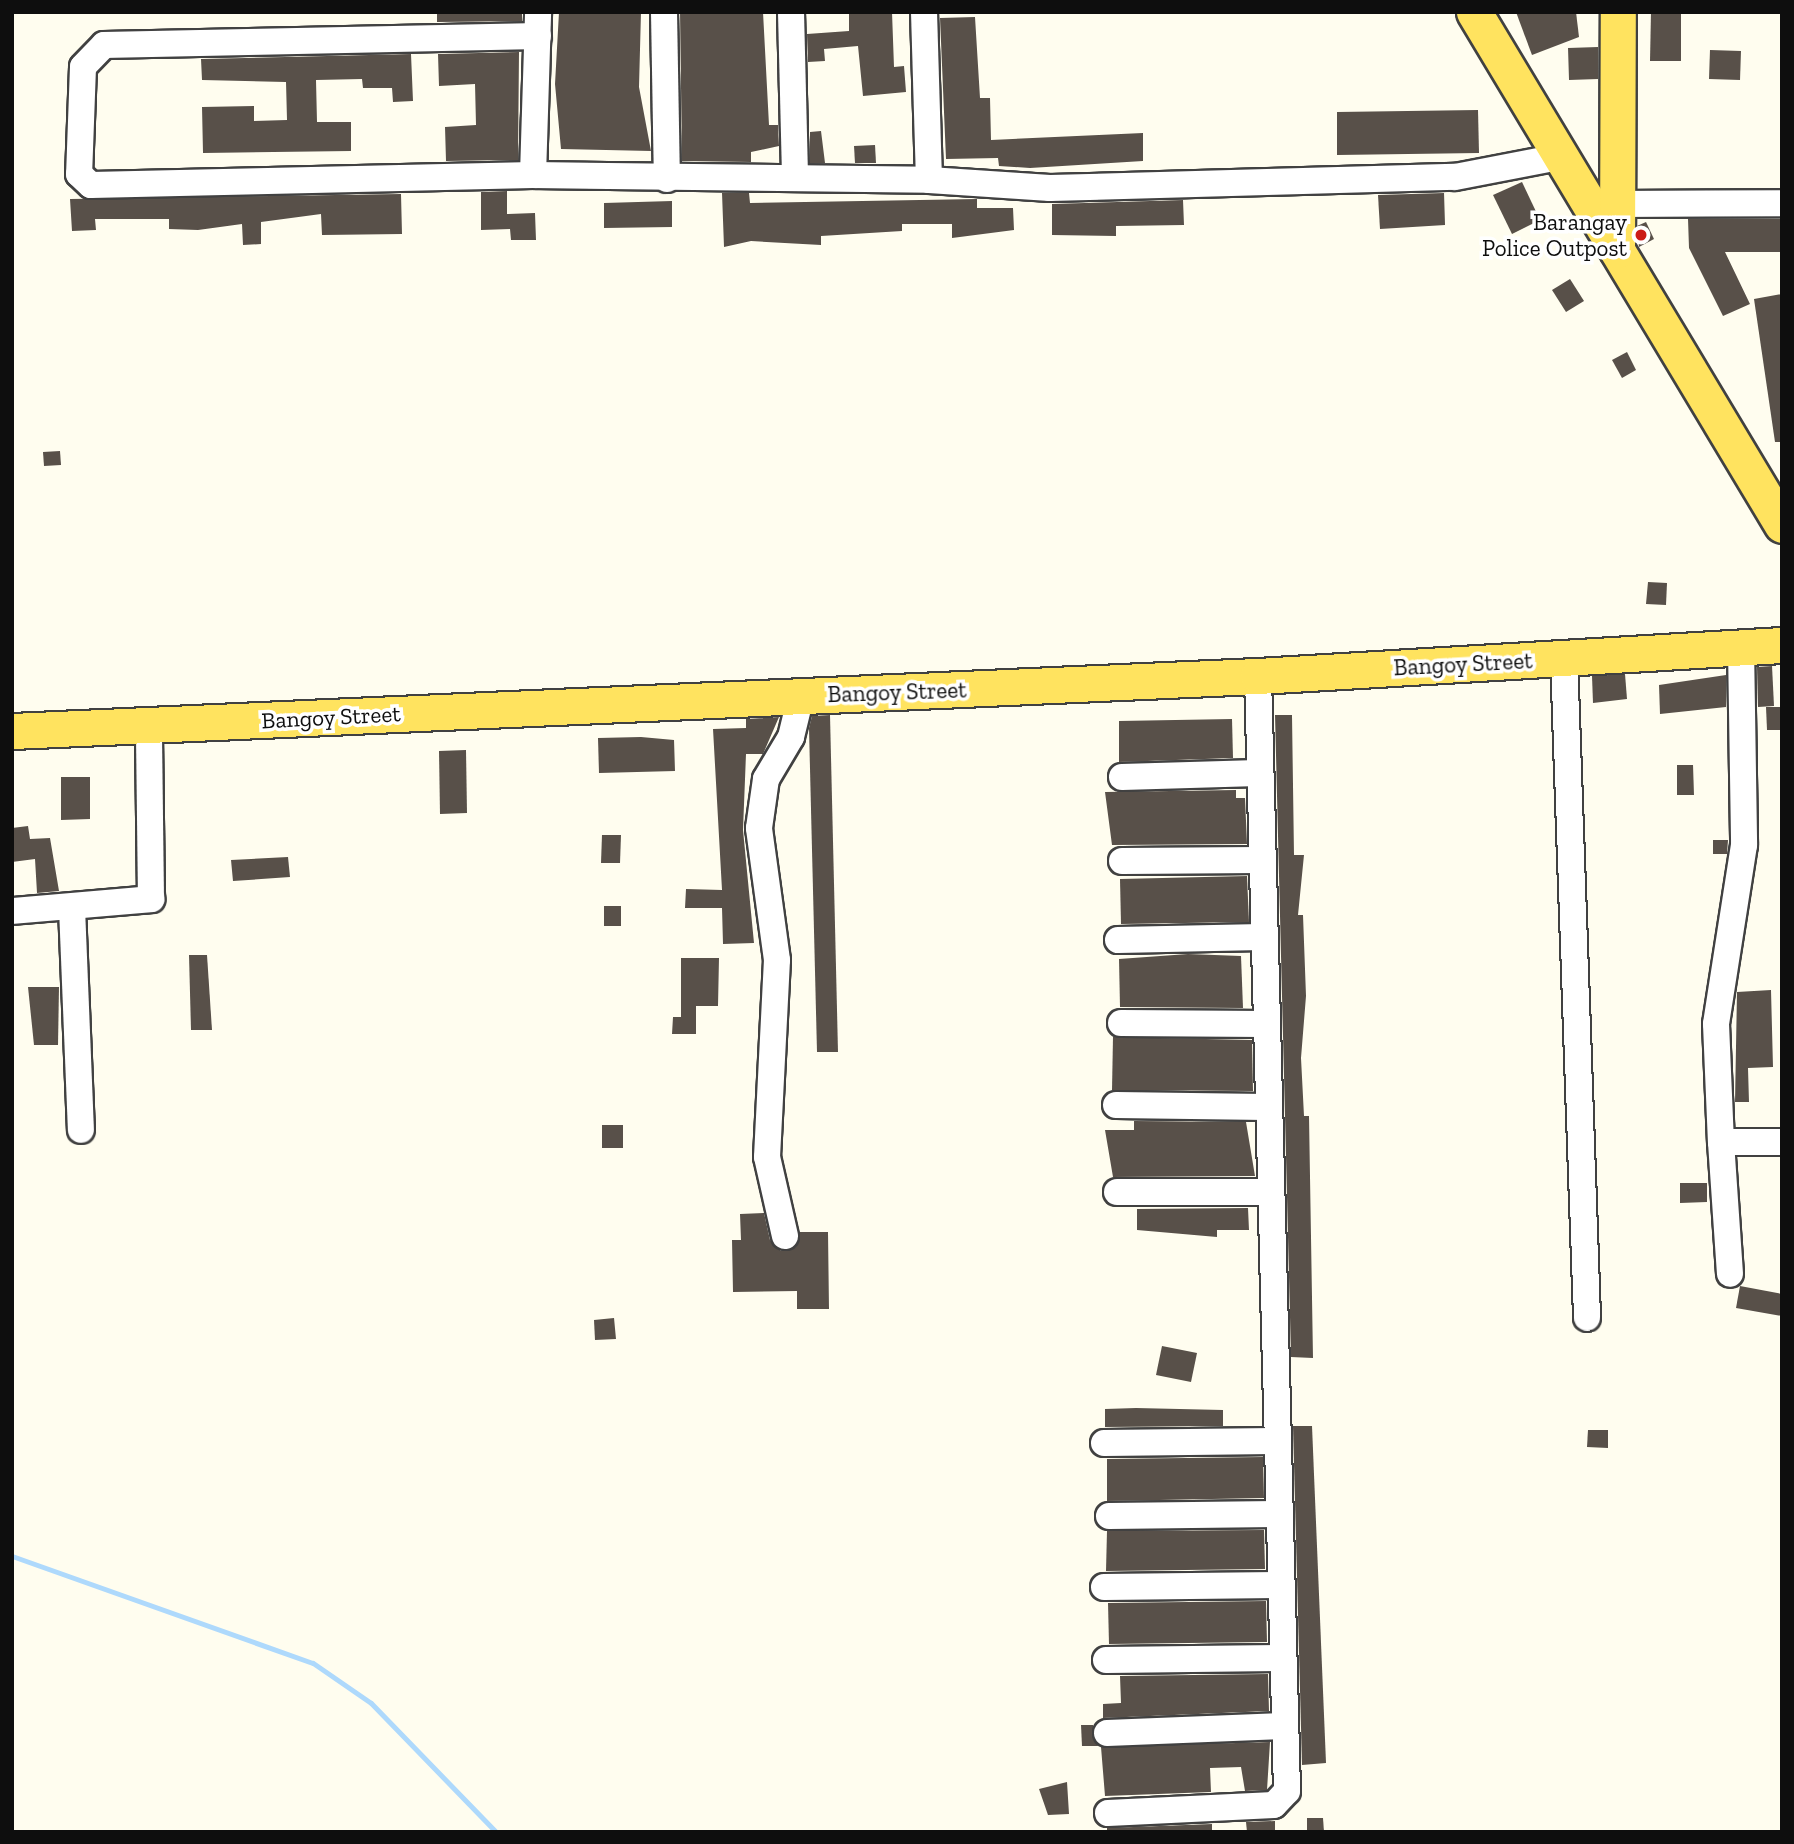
<!DOCTYPE html>
<html>
<head>
<meta charset="utf-8">
<style>
  body { margin:0 }
  #map { position:relative; width:1794px; height:1844px; overflow:hidden; background:#fffdef; font-family:"Zilla Slab",serif }
  div>[style] { position:absolute }
  .stream>* { height:5px; margin:-2.5px; padding:0 2.5px; transform-origin:2.5px; border-radius:2.5px; background:#aed9fc }
  .building>* { inset:0; background:#585049 }
  .roads { filter:drop-shadow(2px 0 #414141) drop-shadow(-2px 0 #414141) drop-shadow(0 2px #414141) drop-shadow(0 -2px #414141) }
  .minor>* { height:26px; margin:-13px; padding:0 13px; transform-origin:13px; border-radius:13px; background:#fff }
  .major>* { height:35px; margin:-17.5px; padding:0 17.5px; transform-origin:17.5px; border-radius:17.5px; background:#ffe35f }
  .dots>* { width:19px; height:19px; translate:-50% -50%; box-sizing:border-box; border:4px solid #fff; border-radius:50% }
  span { translate:-50% -50%; white-space:nowrap; text-align:center; line-height:1.15; -webkit-text-stroke:7px #fff; paint-order:stroke }
  .poi-label { font-size:23px; color:#0e0e0e }
  .right { translate:-100% -50%; text-align:right }
  .street-label { font-size:23px; color:#0e0e0e }
  .frame { position:absolute; inset:0; border:14px solid #0e0e0e; pointer-events:none }
</style>
</head>
<body>
<div id="map">
  <div class="stream">
    <div style="left:12px;top:1556px;width:319px;rotate:19.6deg"></div>
    <div style="left:313px;top:1663px;width:70px;rotate:34.6deg"></div>
    <div style="left:371px;top:1703px;width:180px;rotate:45.9deg"></div>
  </div>
  <div class="building">
    <div style="clip-path:polygon(437px 12px,522px 12px,522px 21px,437px 22px)"></div>
    <div style="clip-path:polygon(559px 12px,641px 12px,639px 87px,651px 151px,561px 149px,555px 84px)"></div>
    <div style="clip-path:polygon(680px 12px,763px 12px,769px 125px,778px 125px,779px 146px,751px 152px,751px 162px,682px 161px)"></div>
    <div style="clip-path:polygon(849px 12px,892px 12px,894px 67px,904px 66px,906px 92px,863px 96px,858px 46px,824px 49px,825px 61px,808px 62px,807px 34px,849px 31px)"></div>
    <div style="clip-path:polygon(1516px 12px,1576px 12px,1579px 37px,1532px 55px)"></div>
    <div style="clip-path:polygon(1651px 12px,1681px 12px,1681px 61px,1650px 61px)"></div>
    <div style="clip-path:polygon(975px 17px,980px 98px,990px 98px,991px 140px,1143px 133px,1143px 161px,1030px 168px,999px 166px,998px 158px,946px 159px,940px 18px)"></div>
    <div style="clip-path:polygon(1598px 47px,1598px 79px,1569px 80px,1568px 48px)"></div>
    <div style="clip-path:polygon(1710px 50px,1741px 51px,1740px 80px,1709px 79px)"></div>
    <div style="clip-path:polygon(519px 52px,518px 160px,446px 161px,445px 127px,476px 125px,475px 84px,439px 86px,438px 54px)"></div>
    <div style="clip-path:polygon(411px 54px,413px 101px,393px 102px,392px 88px,363px 88px,362px 79px,316px 80px,317px 122px,351px 122px,351px 151px,203px 153px,202px 107px,254px 106px,254px 121px,287px 120px,286px 82px,202px 80px,201px 59px)"></div>
    <div style="clip-path:polygon(1478px 110px,1479px 153px,1337px 155px,1337px 112px)"></div>
    <div style="clip-path:polygon(821px 131px,825px 163px,810px 163px,810px 132px)"></div>
    <div style="clip-path:polygon(875px 145px,876px 163px,855px 163px,854px 146px)"></div>
    <div style="clip-path:polygon(1522px 182px,1540px 220px,1512px 234px,1493px 195px)"></div>
    <div style="clip-path:polygon(507px 191px,507px 214px,535px 213px,536px 240px,511px 240px,510px 229px,481px 230px,481px 192px)"></div>
    <div style="clip-path:polygon(722px 193px,749px 193px,750px 203px,977px 199px,977px 208px,1013px 208px,1014px 230px,952px 238px,952px 224px,902px 224px,902px 231px,821px 236px,821px 245px,751px 241px,724px 247px)"></div>
    <div style="clip-path:polygon(1444px 193px,1445px 225px,1380px 229px,1378px 195px)"></div>
    <div style="clip-path:polygon(401px 194px,402px 234px,322px 235px,321px 214px,261px 222px,261px 244px,243px 245px,242px 224px,198px 230px,169px 229px,169px 219px,95px 219px,96px 230px,72px 231px,70px 199px)"></div>
    <div style="clip-path:polygon(1183px 200px,1184px 225px,1116px 226px,1116px 236px,1052px 235px,1052px 204px)"></div>
    <div style="clip-path:polygon(672px 201px,672px 227px,604px 228px,604px 203px)"></div>
    <div style="clip-path:polygon(1688px 219px,1782px 219px,1782px 252px,1725px 252px,1750px 304px,1723px 316px,1689px 248px)"></div>
    <div style="clip-path:polygon(1646px 222px,1654px 239px,1639px 247px,1637px 226px)"></div>
    <div style="clip-path:polygon(1570px 279px,1584px 301px,1566px 312px,1552px 290px)"></div>
    <div style="clip-path:polygon(1782px 294px,1782px 442px,1775px 442px,1754px 299px)"></div>
    <div style="clip-path:polygon(1627px 352px,1636px 370px,1622px 378px,1612px 360px)"></div>
    <div style="clip-path:polygon(60px 451px,61px 465px,44px 466px,43px 452px)"></div>
    <div style="clip-path:polygon(1648px 582px,1667px 583px,1666px 605px,1646px 604px)"></div>
    <div style="clip-path:polygon(1772px 666px,1774px 706px,1758px 707px,1757px 667px)"></div>
    <div style="clip-path:polygon(1625px 674px,1627px 699px,1593px 703px,1592px 676px)"></div>
    <div style="clip-path:polygon(1726px 675px,1726px 707px,1660px 714px,1659px 685px)"></div>
    <div style="clip-path:polygon(1766px 707px,1782px 707px,1782px 730px,1767px 730px)"></div>
    <div style="clip-path:polygon(830px 715px,838px 1052px,817px 1052px,809px 728px,812px 716px)"></div>
    <div style="clip-path:polygon(1275px 715px,1292px 715px,1294px 855px,1304px 855px,1298px 915px,1303px 915px,1306px 996px,1301px 1058px,1304px 1116px,1309px 1116px,1313px 1358px,1291px 1357px)"></div>
    <div style="clip-path:polygon(779px 717px,763px 754px,746px 754px,743px 830px,754px 943px,723px 944px,722px 908px,685px 908px,686px 889px,722px 890px,713px 729px,746px 728px,746px 719px)"></div>
    <div style="clip-path:polygon(1232px 719px,1233px 758px,1119px 762px,1119px 721px)"></div>
    <div style="clip-path:polygon(641px 737px,674px 740px,675px 771px,599px 773px,598px 738px)"></div>
    <div style="clip-path:polygon(466px 750px,467px 813px,440px 814px,439px 751px)"></div>
    <div style="clip-path:polygon(1677px 765px,1693px 765px,1694px 795px,1677px 795px)"></div>
    <div style="clip-path:polygon(61px 777px,90px 777px,90px 819px,61px 820px)"></div>
    <div style="clip-path:polygon(1236px 790px,1236px 798px,1245px 798px,1247px 844px,1112px 845px,1105px 792px)"></div>
    <div style="clip-path:polygon(28px 826px,30px 839px,50px 838px,59px 891px,37px 893px,35px 859px,12px 862px,12px 828px)"></div>
    <div style="clip-path:polygon(602px 835px,621px 835px,620px 863px,601px 863px)"></div>
    <div style="clip-path:polygon(1713px 840px,1728px 840px,1727px 854px,1713px 854px)"></div>
    <div style="clip-path:polygon(288px 857px,290px 877px,233px 881px,231px 860px)"></div>
    <div style="clip-path:polygon(1247px 876px,1249px 922px,1121px 924px,1120px 879px)"></div>
    <div style="clip-path:polygon(604px 906px,621px 906px,621px 926px,604px 926px)"></div>
    <div style="clip-path:polygon(1188px 954px,1241px 956px,1243px 1008px,1120px 1007px,1119px 959px)"></div>
    <div style="clip-path:polygon(189px 955px,207px 955px,212px 1030px,191px 1030px)"></div>
    <div style="clip-path:polygon(681px 958px,719px 958px,718px 1006px,696px 1006px,696px 1034px,672px 1034px,673px 1017px,681px 1017px)"></div>
    <div style="clip-path:polygon(28px 987px,59px 987px,58px 1045px,34px 1045px)"></div>
    <div style="clip-path:polygon(1771px 990px,1773px 1067px,1748px 1068px,1749px 1102px,1735px 1102px,1737px 992px)"></div>
    <div style="clip-path:polygon(1113px 1037px,1252px 1040px,1253px 1091px,1112px 1090px)"></div>
    <div style="clip-path:polygon(1134px 1121px,1246px 1122px,1255px 1176px,1113px 1177px,1105px 1130px,1134px 1130px)"></div>
    <div style="clip-path:polygon(602px 1125px,623px 1125px,623px 1148px,602px 1148px)"></div>
    <div style="clip-path:polygon(1680px 1183px,1707px 1183px,1707px 1202px,1680px 1203px)"></div>
    <div style="clip-path:polygon(1248px 1208px,1249px 1230px,1217px 1230px,1217px 1237px,1137px 1230px,1137px 1209px)"></div>
    <div style="clip-path:polygon(764px 1213px,770px 1240px,781px 1251px,796px 1247px,800px 1232px,828px 1232px,829px 1309px,797px 1309px,797px 1291px,733px 1292px,732px 1240px,741px 1240px,740px 1214px)"></div>
    <div style="clip-path:polygon(1740px 1286px,1782px 1294px,1782px 1316px,1736px 1308px)"></div>
    <div style="clip-path:polygon(614px 1318px,616px 1339px,595px 1340px,594px 1320px)"></div>
    <div style="clip-path:polygon(1162px 1346px,1197px 1353px,1191px 1382px,1156px 1375px)"></div>
    <div style="clip-path:polygon(1136px 1408px,1223px 1410px,1223px 1426px,1105px 1427px,1105px 1409px)"></div>
    <div style="clip-path:polygon(1293px 1426px,1312px 1426px,1326px 1763px,1302px 1765px)"></div>
    <div style="clip-path:polygon(1588px 1430px,1608px 1430px,1608px 1448px,1587px 1447px)"></div>
    <div style="clip-path:polygon(1263px 1457px,1264px 1498px,1107px 1501px,1107px 1459px)"></div>
    <div style="clip-path:polygon(1264px 1530px,1265px 1569px,1106px 1571px,1107px 1531px)"></div>
    <div style="clip-path:polygon(1266px 1601px,1267px 1642px,1109px 1644px,1108px 1603px)"></div>
    <div style="clip-path:polygon(1268px 1674px,1269px 1711px,1103px 1718px,1103px 1704px,1121px 1703px,1120px 1676px)"></div>
    <div style="clip-path:polygon(1081px 1725px,1093px 1725px,1098px 1746px,1082px 1746px)"></div>
    <div style="clip-path:polygon(1270px 1742px,1267px 1790px,1245px 1791px,1241px 1767px,1210px 1768px,1211px 1792px,1105px 1796px,1101px 1747px)"></div>
    <div style="clip-path:polygon(1067px 1782px,1069px 1814px,1048px 1815px,1039px 1789px)"></div>
    <div style="clip-path:polygon(1307px 1818px,1323px 1818px,1324px 1832px,1307px 1832px)"></div>
    <div style="clip-path:polygon(1275px 1821px,1275px 1832px,1247px 1832px,1246px 1822px)"></div>
    <div style="clip-path:polygon(1212px 1824px,1212px 1832px,1107px 1832px,1107px 1828px)"></div>
  </div>
  <div class="roads">
    <div class="minor">
      <div style="left:664px;top:12px;width:167px;rotate:89deg"></div>
      <div style="left:791px;top:12px;width:164px;rotate:88.6deg"></div>
      <div style="left:924px;top:12px;width:168px;rotate:88.3deg"></div>
      <div style="left:538px;top:36px;width:434px;rotate:178.8deg"></div>
      <div style="left:104px;top:45px;width:30px;rotate:134deg"></div>
      <div style="left:83px;top:67px;width:107px;rotate:92.1deg"></div>
      <div style="left:79px;top:174px;width:16px;rotate:43deg"></div>
      <div style="left:91px;top:185px;width:442px;rotate:-1.3deg"></div>
      <div style="left:533px;top:175px;width:396px;rotate:0.7deg"></div>
      <div style="left:929px;top:180px;width:121px;rotate:3.8deg"></div>
      <div style="left:1050px;top:188px;width:405px;rotate:-1.6deg"></div>
      <div style="left:1455px;top:177px;width:106px;rotate:-10.9deg"></div>
      <div style="left:533px;top:175px;width:163px;rotate:-88.2deg"></div>
      <div style="left:1617px;top:204px;width:165px;rotate:-0.3deg"></div>
      <div style="left:1741px;top:647px;width:198px;rotate:89.1deg"></div>
      <div style="left:1744px;top:845px;width:181px;rotate:98.9deg"></div>
      <div style="left:1716px;top:1024px;width:118px;rotate:87.6deg"></div>
      <div style="left:1721px;top:1142px;width:61px"></div>
      <div style="left:1564px;top:658px;width:660px;rotate:88deg"></div>
      <div style="left:1122px;top:777px;width:136px;rotate:-1.7deg"></div>
      <div style="left:1122px;top:861px;width:138px;rotate:-0.4deg"></div>
      <div style="left:72px;top:908px;width:222px;rotate:87.7deg"></div>
      <div style="left:12px;top:911px;width:140px;rotate:-4.9deg"></div>
      <div style="left:151px;top:899px;width:174px;rotate:-90.7deg"></div>
      <div style="left:1118px;top:940px;width:144px;rotate:-1.2deg"></div>
      <div style="left:1121px;top:1023px;width:143px;rotate:0.4deg"></div>
      <div style="left:1116px;top:1105px;width:150px;rotate:0.8deg"></div>
      <div style="left:1721px;top:1142px;width:132px;rotate:86.1deg"></div>
      <div style="left:1117px;top:1192px;width:151px"></div>
      <div style="left:785px;top:1236px;width:81px;rotate:-102.8deg"></div>
      <div style="left:767px;top:1157px;width:197px;rotate:-87.1deg"></div>
      <div style="left:777px;top:960px;width:133px;rotate:-97.8deg"></div>
      <div style="left:759px;top:828px;width:49px;rotate:-81.9deg"></div>
      <div style="left:766px;top:779px;width:49px;rotate:-59.2deg"></div>
      <div style="left:791px;top:737px;width:42px;rotate:-76.3deg"></div>
      <div style="left:1104px;top:1443px;width:170px;rotate:-0.7deg"></div>
      <div style="left:1109px;top:1516px;width:167px;rotate:-0.7deg"></div>
      <div style="left:1104px;top:1587px;width:173px;rotate:-0.7deg"></div>
      <div style="left:1106px;top:1660px;width:173px;rotate:-0.7deg"></div>
      <div style="left:1107px;top:1733px;width:176px;rotate:-2.3deg"></div>
      <div style="left:1108px;top:1813px;width:166px;rotate:-2.8deg"></div>
      <div style="left:1274px;top:1805px;width:19px;rotate:-47deg"></div>
      <div style="left:1287px;top:1791px;width:1115px;rotate:-91.49deg"></div>
    </div>
    <div class="major">
      <div style="left:1474px;top:12px;width:598px;rotate:59.02deg"></div>
      <div style="left:1617px;top:250px;width:238px;rotate:-89.8deg"></div>
      <div style="left:12px;top:731px;width:1247px;rotate:-2.53deg"></div>
      <div style="left:1258px;top:676px;width:525px;rotate:-3.39deg"></div>
    </div>
  </div>
  <div class="dots">
    <div style="left:1641px;top:235px;background:#cc1c18"></div>
  </div>
  <div class="poi-label">
    <span class="right" style="left:1627px;top:235px">Barangay<br>Police Outpost</span>
  </div>
  <div class="street-label">
    <span style="left:1463px;top:664px;rotate:-3deg">Bangoy Street</span>
    <span style="left:897px;top:692px;rotate:-2deg">Bangoy Street</span>
    <span style="left:331px;top:717px;rotate:-3deg">Bangoy Street</span>
  </div>
  <div class="frame"></div>
</div>
</body>
</html>
